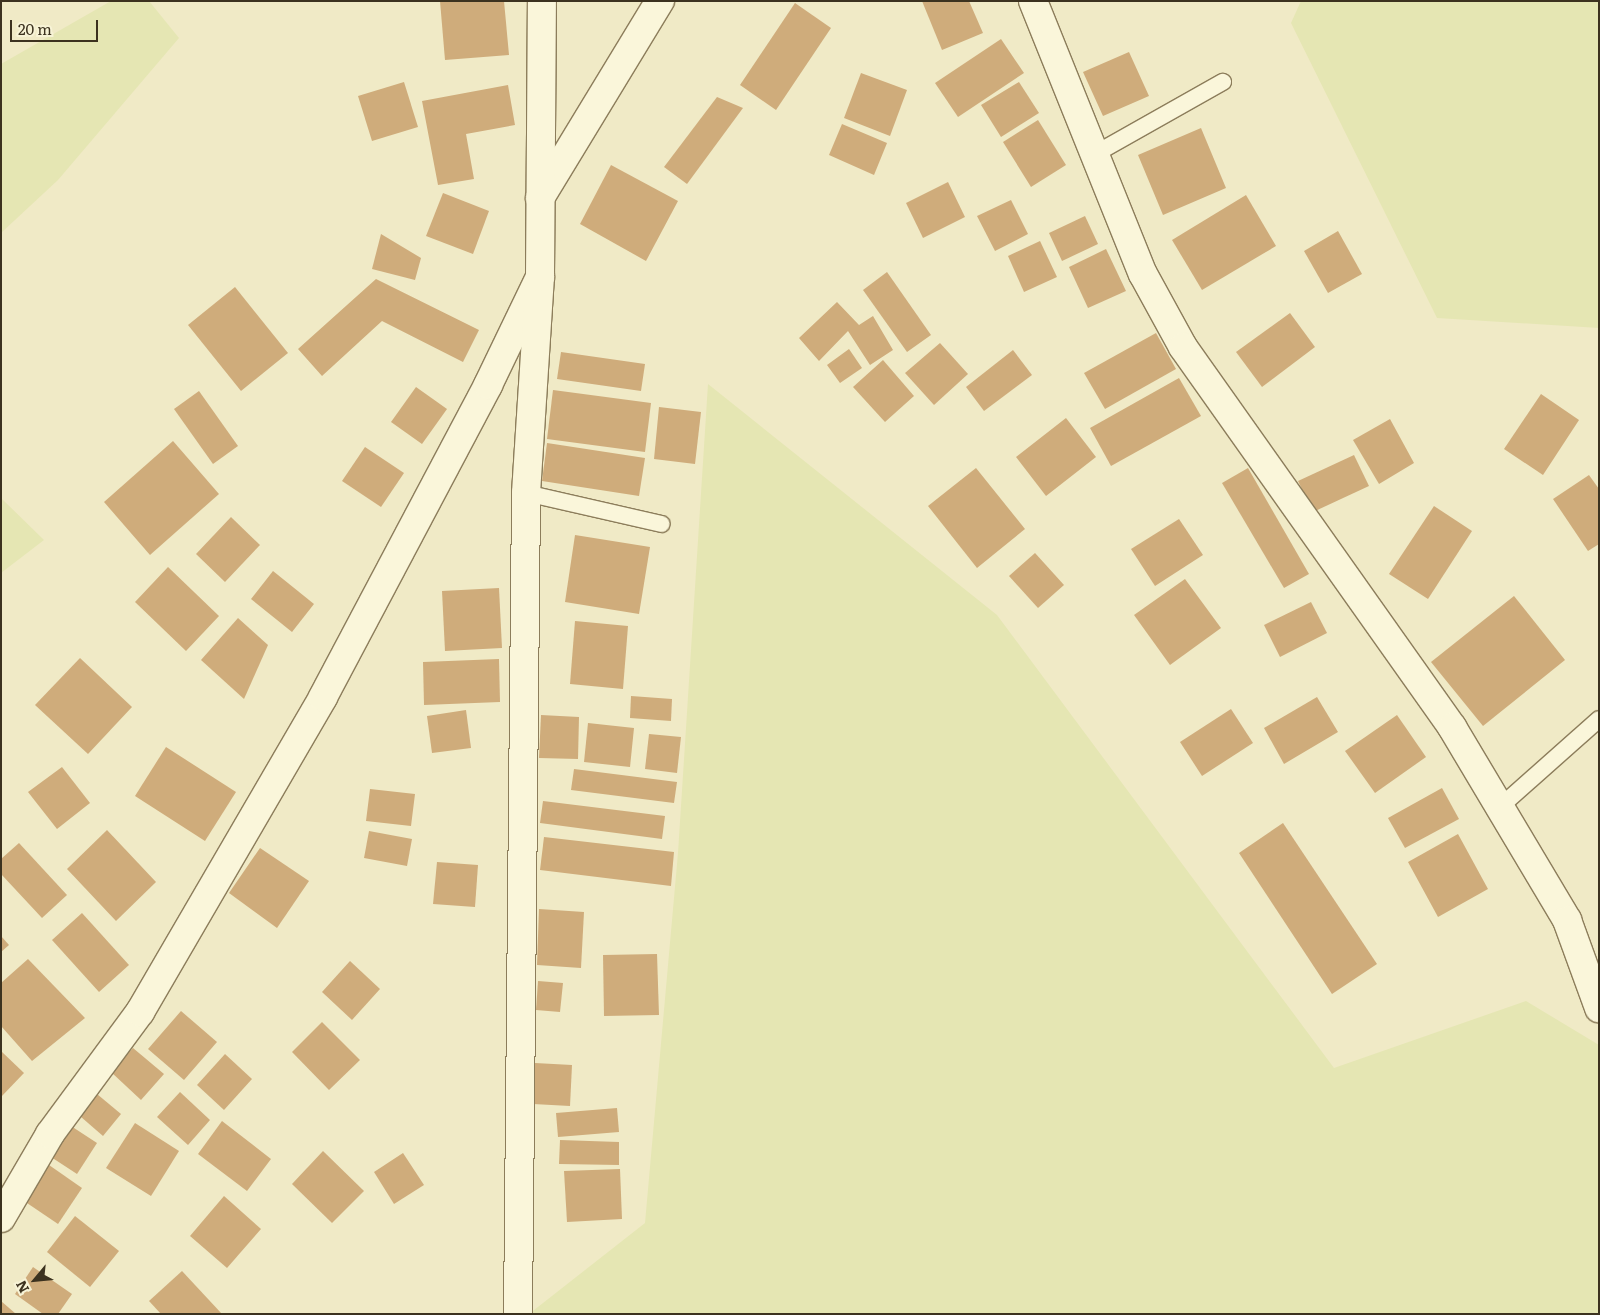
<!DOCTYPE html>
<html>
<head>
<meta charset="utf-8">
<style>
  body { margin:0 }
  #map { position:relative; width:1600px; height:1315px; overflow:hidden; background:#f0eac6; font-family:Literata,serif }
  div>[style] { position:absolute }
  .farmland>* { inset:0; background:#e5e6b3 }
  .building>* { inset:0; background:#cfac7b }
  .roads { filter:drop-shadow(1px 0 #8c7d5b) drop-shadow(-1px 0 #8c7d5b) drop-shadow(0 1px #8c7d5b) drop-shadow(0 -1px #8c7d5b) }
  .lane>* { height:16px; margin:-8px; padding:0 8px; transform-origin:8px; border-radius:8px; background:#faf6da }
  .street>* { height:28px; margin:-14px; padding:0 14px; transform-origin:14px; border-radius:14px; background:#faf6da }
  .secondary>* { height:28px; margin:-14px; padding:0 14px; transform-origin:14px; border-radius:14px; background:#faf6da }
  span { translate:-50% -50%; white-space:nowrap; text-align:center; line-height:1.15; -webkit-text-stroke:4.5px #f7f3d6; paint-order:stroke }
  .frame { position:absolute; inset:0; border:2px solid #3c321f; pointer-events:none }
  .north { position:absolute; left:10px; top:1255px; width:50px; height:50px; -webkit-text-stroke:4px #f7f3d6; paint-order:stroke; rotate:242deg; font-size:14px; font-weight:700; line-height:20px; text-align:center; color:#3c321f }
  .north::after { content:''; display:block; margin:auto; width:18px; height:22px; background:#3c321f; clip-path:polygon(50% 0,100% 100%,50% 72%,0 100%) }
  .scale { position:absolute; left:10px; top:20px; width:88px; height:22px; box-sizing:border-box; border:2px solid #3c321f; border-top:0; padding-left:6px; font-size:15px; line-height:18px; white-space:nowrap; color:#3c321f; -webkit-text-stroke:4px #f7f3d6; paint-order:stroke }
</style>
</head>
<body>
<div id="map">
  <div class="farmland">
    <div style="clip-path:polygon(111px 1px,149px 1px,179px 38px,58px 180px,1px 233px,1px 64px)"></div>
    <div style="clip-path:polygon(1301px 1px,1599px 1px,1599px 328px,1437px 318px,1291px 23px)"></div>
    <div style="clip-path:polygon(708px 384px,997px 615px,1334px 1068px,1526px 1001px,1599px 1045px,1599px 1314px,529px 1314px,645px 1223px,678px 853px)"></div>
    <div style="clip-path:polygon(1px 498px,44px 540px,1px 573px)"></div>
  </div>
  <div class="building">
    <div style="clip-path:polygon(440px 1px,504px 1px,509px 55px,445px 60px)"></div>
    <div style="clip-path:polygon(922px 1px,969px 1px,983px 33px,942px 50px)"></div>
    <div style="clip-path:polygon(795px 3px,831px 28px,776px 110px,740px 85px)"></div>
    <div style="clip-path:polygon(1001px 39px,1024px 73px,958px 117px,935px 83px)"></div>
    <div style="clip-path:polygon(1129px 52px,1149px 96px,1103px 116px,1083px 72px)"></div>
    <div style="clip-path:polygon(861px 73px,907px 90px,890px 136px,844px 118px)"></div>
    <div style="clip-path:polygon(404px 82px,418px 127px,372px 141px,358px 96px)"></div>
    <div style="clip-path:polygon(1019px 82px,1039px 113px,1001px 137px,981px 105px)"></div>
    <div style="clip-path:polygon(508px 85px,515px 125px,466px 134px,474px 179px,438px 185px,422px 101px)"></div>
    <div style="clip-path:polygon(717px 97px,743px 108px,687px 184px,664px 167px)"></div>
    <div style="clip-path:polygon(1038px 120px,1066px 165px,1031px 187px,1003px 142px)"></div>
    <div style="clip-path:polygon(842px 124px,887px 143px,874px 175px,829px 155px)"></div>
    <div style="clip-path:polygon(1201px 128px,1226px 188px,1163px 215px,1138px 155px)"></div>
    <div style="clip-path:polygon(611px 165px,678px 201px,646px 261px,580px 224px)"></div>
    <div style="clip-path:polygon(948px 182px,965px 217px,923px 238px,906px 203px)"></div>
    <div style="clip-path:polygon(443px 193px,489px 211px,473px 254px,426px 236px)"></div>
    <div style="clip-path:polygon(1246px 195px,1276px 246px,1202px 290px,1172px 240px)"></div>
    <div style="clip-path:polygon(1011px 200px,1028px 234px,995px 251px,977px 216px)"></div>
    <div style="clip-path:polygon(1085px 216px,1098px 244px,1062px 261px,1049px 233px)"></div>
    <div style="clip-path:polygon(1338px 231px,1362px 274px,1328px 293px,1304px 251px)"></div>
    <div style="clip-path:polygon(381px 234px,421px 258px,415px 280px,372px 269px)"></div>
    <div style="clip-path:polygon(1040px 241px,1057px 277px,1024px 292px,1008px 256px)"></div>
    <div style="clip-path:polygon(1106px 249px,1126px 291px,1088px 308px,1069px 267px)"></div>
    <div style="clip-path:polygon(887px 272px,931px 335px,907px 352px,863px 290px)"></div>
    <div style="clip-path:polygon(376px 279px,479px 330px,463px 362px,382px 321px,322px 376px,298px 349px)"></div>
    <div style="clip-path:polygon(235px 287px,288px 353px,241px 391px,188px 325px)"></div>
    <div style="clip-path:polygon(837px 302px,859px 325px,873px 316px,893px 350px,870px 365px,848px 331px,819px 361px,799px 338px)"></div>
    <div style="clip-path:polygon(1290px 313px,1315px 347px,1262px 387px,1236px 352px)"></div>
    <div style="clip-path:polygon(1156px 333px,1176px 369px,1105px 409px,1084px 373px)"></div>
    <div style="clip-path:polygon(940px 343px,968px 374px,934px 405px,905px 373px)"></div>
    <div style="clip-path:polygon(849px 349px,862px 368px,840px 383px,827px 365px)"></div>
    <div style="clip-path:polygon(1013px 350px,1032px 375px,984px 411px,966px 387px)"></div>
    <div style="clip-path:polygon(561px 352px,645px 364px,641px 391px,557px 379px)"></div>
    <div style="clip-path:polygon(883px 360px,914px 396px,885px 422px,853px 387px)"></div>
    <div style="clip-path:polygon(1179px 378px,1201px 416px,1111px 466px,1090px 428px)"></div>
    <div style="clip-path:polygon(416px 387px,447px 409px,422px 444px,391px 422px)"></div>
    <div style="clip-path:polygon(553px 390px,651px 403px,645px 452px,547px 439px)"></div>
    <div style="clip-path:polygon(199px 391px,238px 446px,213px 464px,174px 409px)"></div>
    <div style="clip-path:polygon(1541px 394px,1579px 420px,1543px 475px,1504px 449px)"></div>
    <div style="clip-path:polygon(659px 407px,701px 412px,695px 464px,654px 459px)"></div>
    <div style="clip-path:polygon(1066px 418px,1096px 457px,1046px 496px,1016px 457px)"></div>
    <div style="clip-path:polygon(1390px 419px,1414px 463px,1379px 484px,1353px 440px)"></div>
    <div style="clip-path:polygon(173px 441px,219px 494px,150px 555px,104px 502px)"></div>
    <div style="clip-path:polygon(547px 443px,645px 458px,639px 496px,542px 481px)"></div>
    <div style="clip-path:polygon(365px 447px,404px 473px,381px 507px,342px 481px)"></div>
    <div style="clip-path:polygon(1354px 455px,1369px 486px,1313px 512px,1298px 481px)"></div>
    <div style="clip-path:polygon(976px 468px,1025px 529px,977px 568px,928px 506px)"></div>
    <div style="clip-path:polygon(1248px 468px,1309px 574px,1284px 588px,1222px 483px)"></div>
    <div style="clip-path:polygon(1589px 475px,1599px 489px,1599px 544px,1588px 551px,1553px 499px)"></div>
    <div style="clip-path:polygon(1434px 506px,1472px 531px,1428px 599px,1389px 574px)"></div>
    <div style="clip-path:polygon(231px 517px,260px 545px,225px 582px,196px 554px)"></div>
    <div style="clip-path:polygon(1179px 519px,1203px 555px,1155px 586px,1131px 549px)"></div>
    <div style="clip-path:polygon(575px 535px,650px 547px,639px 614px,565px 602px)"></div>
    <div style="clip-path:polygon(1035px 553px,1064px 585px,1038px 608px,1009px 576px)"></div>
    <div style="clip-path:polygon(168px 567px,219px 616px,186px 651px,135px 602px)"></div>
    <div style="clip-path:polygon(273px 571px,314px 604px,292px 632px,251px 599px)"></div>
    <div style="clip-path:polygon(1185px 579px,1221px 628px,1170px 665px,1134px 615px)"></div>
    <div style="clip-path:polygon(499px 588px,502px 648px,445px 651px,442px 591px)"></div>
    <div style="clip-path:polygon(1514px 596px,1565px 660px,1483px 726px,1431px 662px)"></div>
    <div style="clip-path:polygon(1311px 602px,1327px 633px,1280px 657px,1264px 625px)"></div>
    <div style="clip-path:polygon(238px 618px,268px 645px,244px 699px,201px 660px)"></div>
    <div style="clip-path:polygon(575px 621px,628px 626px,623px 689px,570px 684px)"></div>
    <div style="clip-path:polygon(80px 658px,132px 707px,88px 754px,35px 705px)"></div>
    <div style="clip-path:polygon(499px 659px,500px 702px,424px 705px,423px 662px)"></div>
    <div style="clip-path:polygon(631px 696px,672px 699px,671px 721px,630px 718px)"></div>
    <div style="clip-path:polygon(1317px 697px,1338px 732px,1284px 764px,1264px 728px)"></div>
    <div style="clip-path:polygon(1231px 709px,1253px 743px,1202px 776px,1180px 742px)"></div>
    <div style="clip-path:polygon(466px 710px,471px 748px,432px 753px,427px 716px)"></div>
    <div style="clip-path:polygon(541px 715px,579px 717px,578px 759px,539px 758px)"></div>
    <div style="clip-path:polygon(1397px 715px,1426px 757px,1375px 793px,1345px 751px)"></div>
    <div style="clip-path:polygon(588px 723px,634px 728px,630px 767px,584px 762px)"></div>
    <div style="clip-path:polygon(649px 734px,681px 737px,677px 773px,645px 769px)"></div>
    <div style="clip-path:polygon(166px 747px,236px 792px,205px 841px,135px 796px)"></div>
    <div style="clip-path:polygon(62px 767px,90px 803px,57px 829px,28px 792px)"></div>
    <div style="clip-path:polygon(574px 769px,677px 782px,674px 803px,571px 790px)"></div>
    <div style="clip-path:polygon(1442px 788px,1459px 819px,1405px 848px,1388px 818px)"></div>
    <div style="clip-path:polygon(370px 789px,415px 794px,411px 826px,366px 821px)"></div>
    <div style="clip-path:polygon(543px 801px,665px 816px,662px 839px,540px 823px)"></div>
    <div style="clip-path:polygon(1283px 823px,1377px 964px,1332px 994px,1239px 853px)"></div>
    <div style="clip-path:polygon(107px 830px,156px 882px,116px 921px,67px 869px)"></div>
    <div style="clip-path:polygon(369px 831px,412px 839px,407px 866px,364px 858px)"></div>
    <div style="clip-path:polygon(1458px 834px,1488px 889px,1438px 917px,1408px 862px)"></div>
    <div style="clip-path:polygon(544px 837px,674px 852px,671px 886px,540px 870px)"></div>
    <div style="clip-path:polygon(19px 843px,67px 895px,42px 918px,1px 874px,1px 859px)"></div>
    <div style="clip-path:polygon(260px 848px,309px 881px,277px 928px,229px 893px)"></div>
    <div style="clip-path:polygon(437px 862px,478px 865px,475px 907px,433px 904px)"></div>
    <div style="clip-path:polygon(539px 909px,584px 912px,581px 968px,537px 965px)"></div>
    <div style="clip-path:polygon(82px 913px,129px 965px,99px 992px,52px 940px)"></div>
    <div style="clip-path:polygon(1px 936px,9px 945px,1px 952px)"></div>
    <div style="clip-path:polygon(657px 954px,659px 1015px,604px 1016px,603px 955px)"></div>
    <div style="clip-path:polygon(28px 959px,85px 1018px,32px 1061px,1px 1026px,1px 983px)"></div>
    <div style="clip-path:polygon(350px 961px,380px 989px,352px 1020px,322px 992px)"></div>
    <div style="clip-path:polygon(538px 981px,563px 983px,560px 1012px,536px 1010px)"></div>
    <div style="clip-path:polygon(181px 1011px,217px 1042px,184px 1080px,148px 1049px)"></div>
    <div style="clip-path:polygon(322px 1022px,360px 1060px,329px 1090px,292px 1052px)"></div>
    <div style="clip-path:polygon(133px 1048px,164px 1074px,141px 1100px,111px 1072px)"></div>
    <div style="clip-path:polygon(1px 1051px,24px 1073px,1px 1097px)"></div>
    <div style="clip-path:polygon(225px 1054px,252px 1079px,224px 1110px,197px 1085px)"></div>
    <div style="clip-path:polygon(535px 1063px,572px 1065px,570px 1106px,533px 1104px)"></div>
    <div style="clip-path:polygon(91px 1089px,121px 1114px,103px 1136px,73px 1110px)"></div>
    <div style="clip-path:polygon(180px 1092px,210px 1120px,188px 1145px,157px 1117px)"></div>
    <div style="clip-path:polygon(617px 1108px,619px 1132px,558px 1137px,556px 1113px)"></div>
    <div style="clip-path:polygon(222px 1121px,271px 1159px,247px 1191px,198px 1154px)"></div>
    <div style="clip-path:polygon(135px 1123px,179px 1151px,151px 1196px,106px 1168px)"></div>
    <div style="clip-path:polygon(71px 1126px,97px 1143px,77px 1174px,51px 1157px)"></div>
    <div style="clip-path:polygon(560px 1140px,619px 1142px,619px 1165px,559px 1164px)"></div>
    <div style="clip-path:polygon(323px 1151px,364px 1191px,332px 1223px,292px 1184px)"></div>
    <div style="clip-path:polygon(403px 1153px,424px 1185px,394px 1204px,374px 1172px)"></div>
    <div style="clip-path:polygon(49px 1165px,82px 1188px,58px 1224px,24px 1201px)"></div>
    <div style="clip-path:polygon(620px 1169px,622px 1219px,567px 1222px,564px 1171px)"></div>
    <div style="clip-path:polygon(224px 1196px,261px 1229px,227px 1268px,190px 1236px)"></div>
    <div style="clip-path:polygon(75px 1216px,119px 1251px,90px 1287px,47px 1252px)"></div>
    <div style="clip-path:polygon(33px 1267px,72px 1294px,58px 1314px,43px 1314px,15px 1294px)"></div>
    <div style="clip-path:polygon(182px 1271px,222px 1314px,161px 1314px,149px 1301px)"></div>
    <div style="clip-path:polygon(1px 1301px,16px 1314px,1px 1314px)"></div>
  </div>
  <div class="roads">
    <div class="lane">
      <div style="left:1095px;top:154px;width:147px;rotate:-29.4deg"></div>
      <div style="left:526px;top:493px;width:139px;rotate:12.9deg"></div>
      <div style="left:1500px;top:807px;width:132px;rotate:-41.6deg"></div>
    </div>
    <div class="street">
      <div style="left:1033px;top:1px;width:294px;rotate:68.1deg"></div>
      <div style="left:1143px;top:274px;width:83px;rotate:61.3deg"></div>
      <div style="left:1183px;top:347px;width:466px;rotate:54.7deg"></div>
      <div style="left:1452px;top:727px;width:225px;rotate:59.2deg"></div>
      <div style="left:1567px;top:920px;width:94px;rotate:70deg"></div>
      <div style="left:540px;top:198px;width:231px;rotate:-58.7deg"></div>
      <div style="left:1px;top:1218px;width:97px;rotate:-59.7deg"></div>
      <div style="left:50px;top:1134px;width:152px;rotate:-53.6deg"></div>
      <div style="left:140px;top:1012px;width:364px;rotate:-59.8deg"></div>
      <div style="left:323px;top:697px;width:353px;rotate:-62.1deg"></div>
      <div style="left:488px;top:385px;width:120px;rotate:-64.3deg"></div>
    </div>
    <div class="secondary">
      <div style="left:518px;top:1314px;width:821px;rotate:-89.44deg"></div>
      <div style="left:526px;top:493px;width:216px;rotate:-86.3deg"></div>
      <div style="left:540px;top:277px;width:276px;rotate:-89.6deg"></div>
    </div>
  </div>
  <div class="frame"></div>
  <div class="north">N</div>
  <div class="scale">20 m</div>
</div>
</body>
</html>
